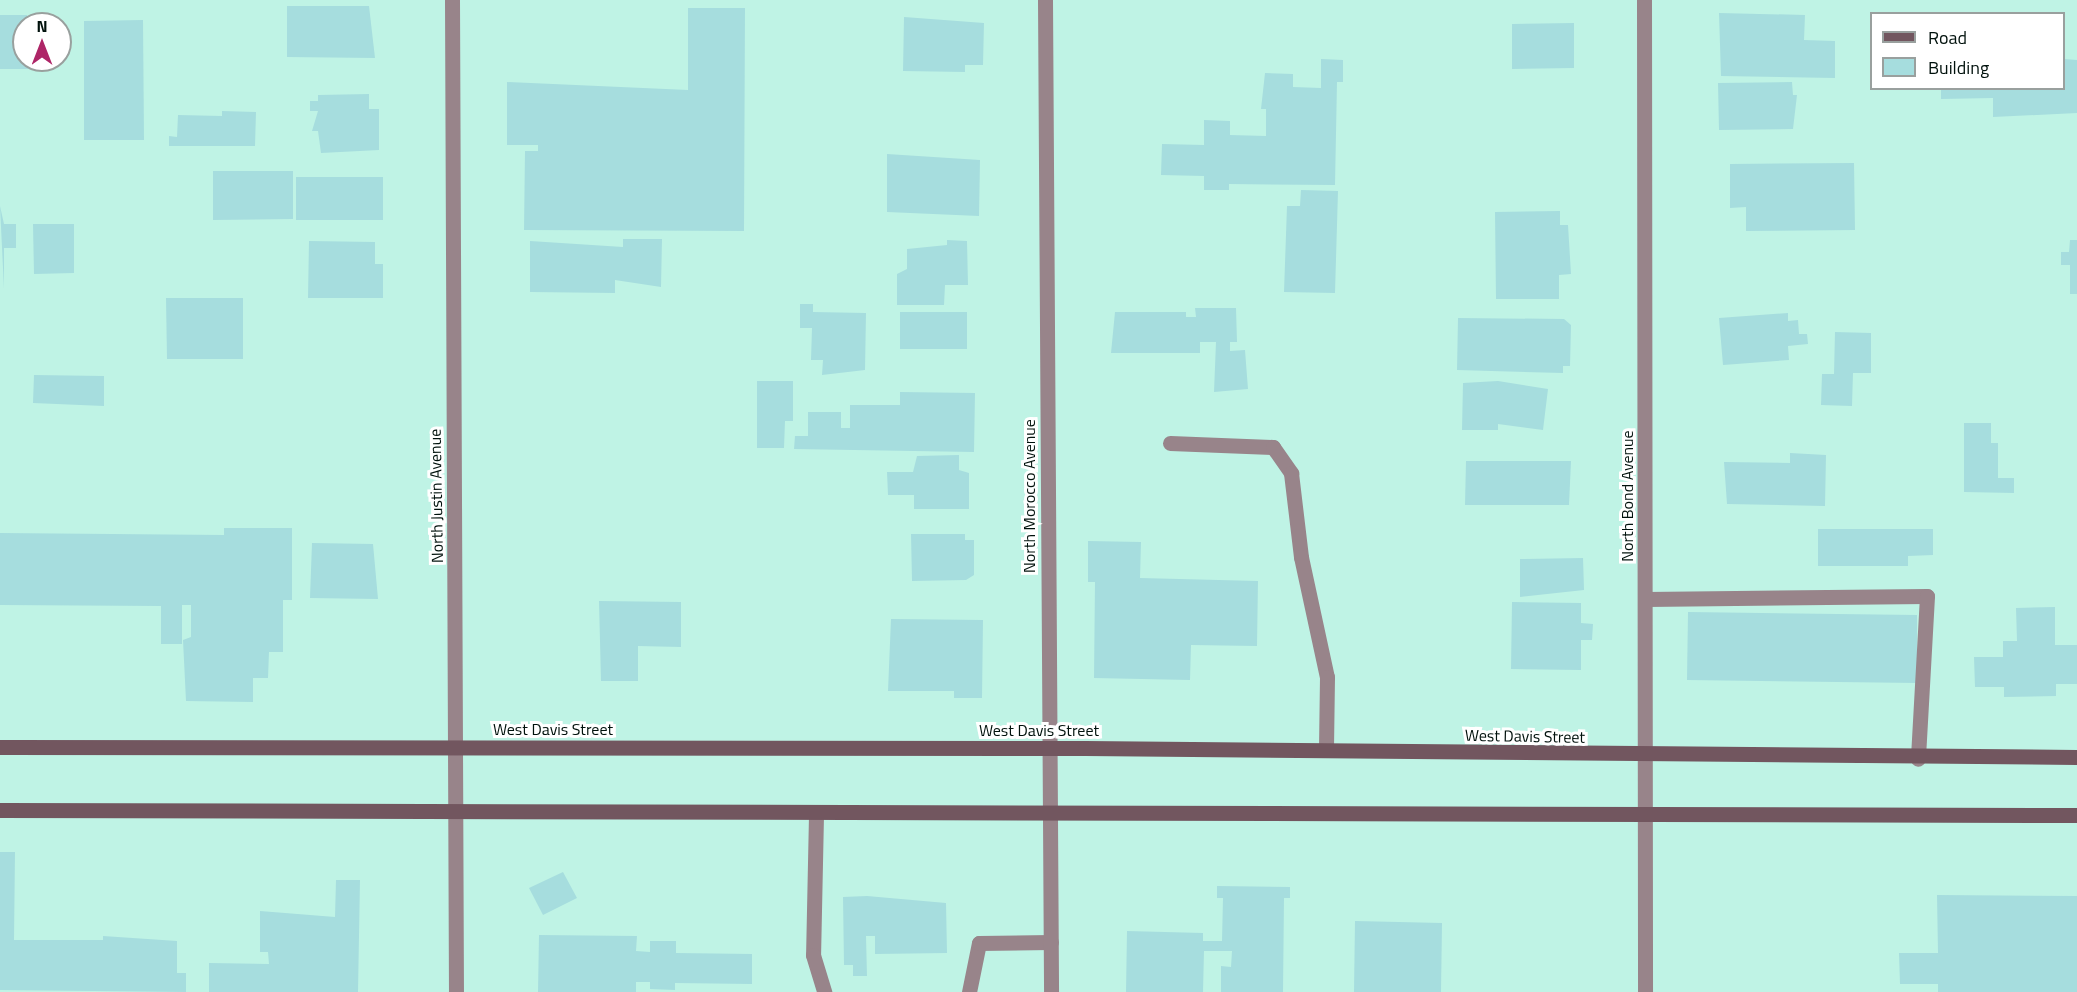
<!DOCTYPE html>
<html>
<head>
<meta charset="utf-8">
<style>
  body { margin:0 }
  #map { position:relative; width:2077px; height:992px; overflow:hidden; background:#bff3e5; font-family:"Titillium Web",sans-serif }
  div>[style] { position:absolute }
  .building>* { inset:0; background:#a6ddde }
  .lane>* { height:15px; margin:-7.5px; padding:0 7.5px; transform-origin:7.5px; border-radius:7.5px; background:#98848a }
  .street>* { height:15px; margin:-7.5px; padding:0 7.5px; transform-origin:7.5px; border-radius:7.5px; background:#98848a }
  .secondary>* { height:15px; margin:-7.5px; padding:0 7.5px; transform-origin:7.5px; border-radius:7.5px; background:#72565f }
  span { translate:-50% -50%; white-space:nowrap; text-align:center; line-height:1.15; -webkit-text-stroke:6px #fff; paint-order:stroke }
  .street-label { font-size:16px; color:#00110c }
  .legend { position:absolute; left:1870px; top:12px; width:195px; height:78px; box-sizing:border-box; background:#fff; border:2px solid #99a09e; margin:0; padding:8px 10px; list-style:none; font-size:18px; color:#00110c }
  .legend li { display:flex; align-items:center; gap:12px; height:30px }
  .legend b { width:30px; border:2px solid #99a09e }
  .north { position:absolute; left:12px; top:12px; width:60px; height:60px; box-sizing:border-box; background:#fff; border:2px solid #99a09e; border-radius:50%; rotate:0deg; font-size:16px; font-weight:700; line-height:24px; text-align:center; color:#00110c }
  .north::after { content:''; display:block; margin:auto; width:21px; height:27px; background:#ae2567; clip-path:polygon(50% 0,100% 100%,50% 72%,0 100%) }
</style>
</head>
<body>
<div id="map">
  <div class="building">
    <div style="clip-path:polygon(287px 6px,369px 6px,375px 58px,287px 57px)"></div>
    <div style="clip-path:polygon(688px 8px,745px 8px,744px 231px,524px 230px,525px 151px,538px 151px,538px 145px,507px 145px,507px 82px,688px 90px)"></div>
    <div style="clip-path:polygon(1719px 13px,1805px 15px,1804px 40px,1835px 41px,1835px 78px,1721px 76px)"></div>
    <div style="clip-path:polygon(0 15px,27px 15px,28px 69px,0 69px)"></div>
    <div style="clip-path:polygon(904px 17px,984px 23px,983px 65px,965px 65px,965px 72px,903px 71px)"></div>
    <div style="clip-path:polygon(143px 20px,144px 140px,84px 140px,84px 21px)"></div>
    <div style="clip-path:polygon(1574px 23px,1574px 68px,1512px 69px,1512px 24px)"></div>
    <div style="clip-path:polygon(1321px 59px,1343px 60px,1343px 82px,1337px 82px,1335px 185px,1229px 184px,1229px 190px,1204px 190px,1204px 176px,1161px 175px,1162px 144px,1204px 145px,1204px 120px,1230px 121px,1230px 135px,1266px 136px,1266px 109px,1261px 109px,1265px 73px,1293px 74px,1293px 87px,1321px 88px)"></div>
    <div style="clip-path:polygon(2064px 59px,2077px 60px,2077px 113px,1993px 117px,1993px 98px,1941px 99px,1941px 88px,2064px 88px)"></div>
    <div style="clip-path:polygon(1792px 82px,1793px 95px,1797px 95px,1793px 129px,1719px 130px,1718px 83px)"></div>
    <div style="clip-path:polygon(369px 94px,369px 109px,379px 109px,379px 150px,321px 153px,318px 131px,312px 131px,318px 111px,310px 111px,310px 101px,318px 101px,318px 95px)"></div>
    <div style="clip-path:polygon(222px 111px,256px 112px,255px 146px,169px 146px,169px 136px,177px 137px,178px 115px,222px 116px)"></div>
    <div style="clip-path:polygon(887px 154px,980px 160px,979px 216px,887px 212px)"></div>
    <div style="clip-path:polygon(1854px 163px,1855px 230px,1746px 231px,1746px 207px,1730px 208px,1730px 164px)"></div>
    <div style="clip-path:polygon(213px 171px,293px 171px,293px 219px,213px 220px)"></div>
    <div style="clip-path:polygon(296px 177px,383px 177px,383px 220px,296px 220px)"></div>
    <div style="clip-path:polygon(1301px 190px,1338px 191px,1335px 293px,1284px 292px,1287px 206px,1300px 206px)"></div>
    <div style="clip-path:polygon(0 206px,4px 224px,16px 224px,16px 248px,4px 248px,4px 289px)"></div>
    <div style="clip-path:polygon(1560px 211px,1560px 225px,1568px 225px,1571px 274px,1559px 275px,1559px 299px,1496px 299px,1495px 212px)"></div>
    <div style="clip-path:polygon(33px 224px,74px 224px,74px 273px,34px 274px)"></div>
    <div style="clip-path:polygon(623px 239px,662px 239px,661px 287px,615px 280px,615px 293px,530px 292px,530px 241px,623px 247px)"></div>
    <div style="clip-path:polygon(947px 240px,967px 241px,968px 285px,945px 285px,944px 305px,897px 305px,897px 274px,907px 269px,907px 249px,947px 245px)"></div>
    <div style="clip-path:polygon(2070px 240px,2077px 240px,2077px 294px,2070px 294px,2070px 265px,2061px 265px,2061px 252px,2069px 252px)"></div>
    <div style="clip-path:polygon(309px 241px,375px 242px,375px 264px,383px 264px,383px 298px,308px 298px)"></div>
    <div style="clip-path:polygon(166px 298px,243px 298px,243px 359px,167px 359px)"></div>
    <div style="clip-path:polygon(800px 304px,813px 304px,813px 312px,866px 313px,865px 370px,822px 375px,823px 360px,811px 360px,812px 328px,800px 328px)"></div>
    <div style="clip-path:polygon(1195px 308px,1236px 308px,1237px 342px,1230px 342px,1230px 351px,1245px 350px,1248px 389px,1214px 392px,1216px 342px,1200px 342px,1200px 353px,1111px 353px,1115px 312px,1186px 312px,1186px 317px,1196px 317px)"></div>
    <div style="clip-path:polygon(900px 312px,967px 312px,967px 349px,900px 349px)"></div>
    <div style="clip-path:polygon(1788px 313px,1788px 321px,1798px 320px,1799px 334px,1807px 334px,1808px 344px,1788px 346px,1789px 360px,1723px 365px,1719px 318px)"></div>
    <div style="clip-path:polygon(1458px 318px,1564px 319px,1571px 325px,1570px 366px,1563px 366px,1563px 373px,1457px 370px)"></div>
    <div style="clip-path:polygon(1835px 332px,1871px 333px,1871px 373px,1853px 373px,1852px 406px,1821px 405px,1822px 374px,1834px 374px)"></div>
    <div style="clip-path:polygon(34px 375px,104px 376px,104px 406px,33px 403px)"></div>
    <div style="clip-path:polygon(757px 381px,793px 381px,793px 421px,785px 421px,784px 448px,757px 448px)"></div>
    <div style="clip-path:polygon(1498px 381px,1548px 389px,1543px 430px,1498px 424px,1498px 430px,1462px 430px,1463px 383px)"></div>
    <div style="clip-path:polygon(900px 392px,975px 393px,974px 452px,794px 449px,795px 436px,808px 436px,808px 412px,841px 412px,841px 428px,850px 428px,850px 405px,900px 405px)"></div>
    <div style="clip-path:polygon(1964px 423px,1991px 423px,1991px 443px,1998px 443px,1998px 478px,2014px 478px,2014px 493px,1964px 492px)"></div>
    <div style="clip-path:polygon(1790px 453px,1826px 455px,1825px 506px,1727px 504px,1724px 462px,1790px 463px)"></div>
    <div style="clip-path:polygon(959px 455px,959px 470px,969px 473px,969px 509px,914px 509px,914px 495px,888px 495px,887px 472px,913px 472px,917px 456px)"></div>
    <div style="clip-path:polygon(1466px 461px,1571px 461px,1569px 505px,1465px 505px)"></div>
    <div style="clip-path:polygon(224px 528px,292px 528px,292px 600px,283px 600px,283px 652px,269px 652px,268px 678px,253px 678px,253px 702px,186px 701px,183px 640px,191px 637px,191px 605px,182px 605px,182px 644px,161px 644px,161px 606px,0 605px,0 533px,224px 535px)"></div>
    <div style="clip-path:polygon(1818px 529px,1933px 529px,1933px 555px,1908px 556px,1908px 566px,1818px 566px)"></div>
    <div style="clip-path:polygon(911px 534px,965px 534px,965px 540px,974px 540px,974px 575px,966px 580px,912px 581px)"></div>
    <div style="clip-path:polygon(1088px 541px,1141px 542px,1140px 578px,1258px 581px,1257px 646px,1191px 645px,1190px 680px,1094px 678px,1095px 582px,1088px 582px)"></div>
    <div style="clip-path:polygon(312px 543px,373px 544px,378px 599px,310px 598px)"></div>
    <div style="clip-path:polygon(1583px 558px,1584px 590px,1520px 597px,1520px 559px)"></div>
    <div style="clip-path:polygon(599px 601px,681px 602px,681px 647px,638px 646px,638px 681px,601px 681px)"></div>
    <div style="clip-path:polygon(1512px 602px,1581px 603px,1581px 623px,1593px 624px,1592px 640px,1581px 640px,1581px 670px,1511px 669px)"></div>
    <div style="clip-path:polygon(2055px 607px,2055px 645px,2077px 645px,2077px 684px,2056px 684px,2056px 696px,2004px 697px,2004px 687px,1975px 687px,1974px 657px,2003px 657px,2003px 641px,2017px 641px,2016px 608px)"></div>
    <div style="clip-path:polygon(1688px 612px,1917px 615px,1917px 683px,1687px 680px)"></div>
    <div style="clip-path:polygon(891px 619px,983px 620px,982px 698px,954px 698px,954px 691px,888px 691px)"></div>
    <div style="clip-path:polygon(0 852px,15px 852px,14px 940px,103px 940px,103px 936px,177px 941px,177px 973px,186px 973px,186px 992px,0 990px)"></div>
    <div style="clip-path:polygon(563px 872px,577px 898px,543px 915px,529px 888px)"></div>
    <div style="clip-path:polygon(336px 880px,360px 880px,358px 992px,209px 992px,209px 963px,269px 964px,268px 952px,260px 952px,260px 911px,335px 917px)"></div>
    <div style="clip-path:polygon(1217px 886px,1290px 887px,1290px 898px,1284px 898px,1283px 992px,1221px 992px,1221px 966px,1231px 967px,1232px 951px,1204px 951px,1203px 992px,1126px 992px,1127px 931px,1203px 933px,1203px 941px,1222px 941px,1223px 898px,1217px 898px)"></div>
    <div style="clip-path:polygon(1937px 895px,2077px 896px,2077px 992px,1938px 992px,1938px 984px,1900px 984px,1899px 953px,1938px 953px)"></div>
    <div style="clip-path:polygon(867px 896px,946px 903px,947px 953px,875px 954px,875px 936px,866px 936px,867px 976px,853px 976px,853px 965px,844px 965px,843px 897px)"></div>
    <div style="clip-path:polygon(1355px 921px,1442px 923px,1441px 992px,1354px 992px)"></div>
    <div style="clip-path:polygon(539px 935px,637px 936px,636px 951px,650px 952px,650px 941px,676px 941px,676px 953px,752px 954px,752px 984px,675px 983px,675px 990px,650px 989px,650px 982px,636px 982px,636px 992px,538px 992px)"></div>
  </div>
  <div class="lane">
    <div style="left:1170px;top:443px;width:103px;rotate:2.2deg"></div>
    <div style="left:1273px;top:447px;width:32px;rotate:55deg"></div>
    <div style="left:1291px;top:473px;width:85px;rotate:83.2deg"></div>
    <div style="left:1301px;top:557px;width:123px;rotate:77.8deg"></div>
    <div style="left:1327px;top:677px;width:73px;rotate:90.8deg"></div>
    <div style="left:1646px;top:599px;width:281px;rotate:-0.6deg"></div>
    <div style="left:1927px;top:596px;width:163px;rotate:93.2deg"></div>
    <div style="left:816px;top:815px;width:140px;rotate:91.2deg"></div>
    <div style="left:813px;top:955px;width:39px;rotate:73deg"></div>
    <div style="left:969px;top:992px;width:50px;rotate:-78.5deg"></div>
    <div style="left:979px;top:943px;width:72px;rotate:-0.8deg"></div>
  </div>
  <div class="street">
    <div style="left:452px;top:0;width:992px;rotate:89.77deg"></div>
    <div style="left:1045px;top:0;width:992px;rotate:89.65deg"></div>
    <div style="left:1644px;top:0;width:992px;rotate:89.94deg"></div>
  </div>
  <div class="secondary">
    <div style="left:0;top:747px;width:1085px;rotate:0.05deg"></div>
    <div style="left:1085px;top:748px;width:992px;rotate:0.52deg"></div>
    <div style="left:0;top:810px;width:2077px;rotate:0.14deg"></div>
  </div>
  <div class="street-label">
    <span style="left:436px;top:496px;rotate:-91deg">North Justin Avenue</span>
    <span style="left:1029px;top:496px;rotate:-90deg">North Morocco Avenue</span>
    <span style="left:1627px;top:496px;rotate:-90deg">North Bond Avenue</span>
    <span style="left:553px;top:729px">West Davis Street</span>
    <span style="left:1039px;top:730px">West Davis Street</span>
    <span style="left:1525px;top:736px;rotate:1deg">West Davis Street</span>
  </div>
  <ul class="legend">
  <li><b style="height:8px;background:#72565f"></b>Road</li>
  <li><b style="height:16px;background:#a6ddde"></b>Building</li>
  </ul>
  <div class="north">N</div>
</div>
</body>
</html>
